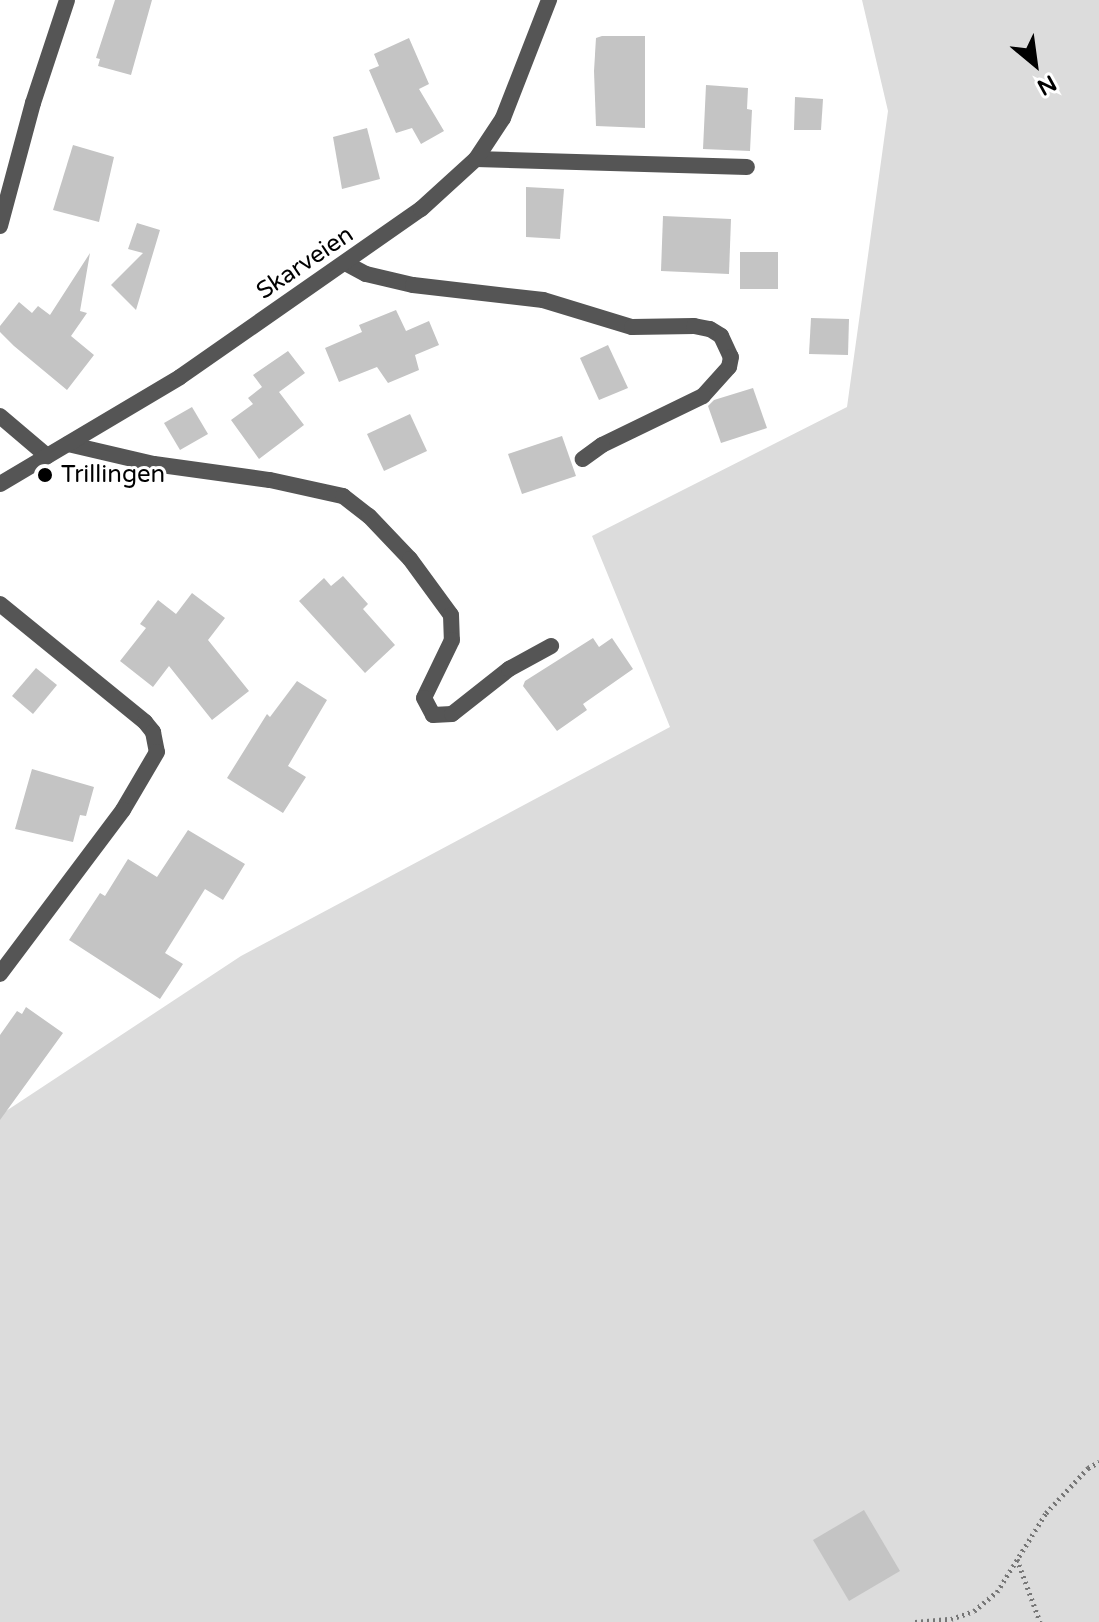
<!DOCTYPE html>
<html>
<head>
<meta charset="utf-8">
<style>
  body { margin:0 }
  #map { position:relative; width:1099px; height:1622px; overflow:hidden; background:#fff; font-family:"Varela Round",sans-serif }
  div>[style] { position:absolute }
  .green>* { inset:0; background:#dcdcdc }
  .building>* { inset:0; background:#c4c4c4 }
  .path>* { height:5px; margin-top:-2.5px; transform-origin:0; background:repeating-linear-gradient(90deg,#777 0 2px,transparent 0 6px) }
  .lane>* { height:16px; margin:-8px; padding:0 8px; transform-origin:8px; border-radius:8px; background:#555 }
  .street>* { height:16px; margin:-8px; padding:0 8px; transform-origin:8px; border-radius:8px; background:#555 }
  .dots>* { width:22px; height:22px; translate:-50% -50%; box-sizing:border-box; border:4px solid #fff; border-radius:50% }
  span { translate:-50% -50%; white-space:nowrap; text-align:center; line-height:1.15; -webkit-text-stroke:6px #fff; paint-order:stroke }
  .street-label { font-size:24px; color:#000 }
  .poi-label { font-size:24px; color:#000 }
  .left { translate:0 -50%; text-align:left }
  .north { position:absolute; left:995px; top:24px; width:80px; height:80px; -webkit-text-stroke:6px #fff; paint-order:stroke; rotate:151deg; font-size:22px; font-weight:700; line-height:32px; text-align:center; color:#000 }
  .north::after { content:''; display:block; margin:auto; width:28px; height:36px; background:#000; clip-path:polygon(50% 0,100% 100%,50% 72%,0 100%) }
</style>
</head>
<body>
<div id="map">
  <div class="green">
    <div style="clip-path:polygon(862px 0,1099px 0,1099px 1622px,0 1622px,0 1115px,241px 956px,670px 727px,592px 536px,847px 407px,888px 111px)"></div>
  </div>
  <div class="building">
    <div style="clip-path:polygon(115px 0,152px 0,131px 75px,98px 66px,100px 59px,96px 58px)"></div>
    <div style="clip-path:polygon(602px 36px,645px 36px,645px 128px,596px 126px,594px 71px,596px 38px)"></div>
    <div style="clip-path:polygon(409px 38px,429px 84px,419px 89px,444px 131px,421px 144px,412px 128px,396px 133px,369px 70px,379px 66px,374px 54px)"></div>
    <div style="clip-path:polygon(706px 85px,748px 88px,747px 109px,752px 110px,750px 151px,703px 149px)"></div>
    <div style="clip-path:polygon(795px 97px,823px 99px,821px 130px,794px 130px)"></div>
    <div style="clip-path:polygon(367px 128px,380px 179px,342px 189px,333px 137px)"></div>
    <div style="clip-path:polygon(73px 145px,114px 157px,99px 222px,53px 210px)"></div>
    <div style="clip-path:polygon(526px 187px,564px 189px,560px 239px,526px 237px)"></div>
    <div style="clip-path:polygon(663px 216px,731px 219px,729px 274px,661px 271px)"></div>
    <div style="clip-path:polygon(137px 223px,160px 230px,136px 310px,111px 285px,143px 253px,128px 249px)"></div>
    <div style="clip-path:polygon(740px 252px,778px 252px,778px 289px,740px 289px)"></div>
    <div style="clip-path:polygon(90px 253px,80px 311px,87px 313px,71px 336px,94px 355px,67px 390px,14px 346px,0 332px,0 326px,19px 302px,32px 313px,38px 306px,50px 315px)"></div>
    <div style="clip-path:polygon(396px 310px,406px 331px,429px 321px,439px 345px,415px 355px,419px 370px,388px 383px,377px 367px,339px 382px,325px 348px,362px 332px,359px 325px)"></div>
    <div style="clip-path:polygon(811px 318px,849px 319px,848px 355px,809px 354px)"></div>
    <div style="clip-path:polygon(608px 345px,628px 388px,599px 400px,580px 358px)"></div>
    <div style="clip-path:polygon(288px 351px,305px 373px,279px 392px,304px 425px,259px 459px,231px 420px,253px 404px,248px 398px,262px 387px,253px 375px)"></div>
    <div style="clip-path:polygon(753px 388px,767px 428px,721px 443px,708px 406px,714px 400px)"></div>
    <div style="clip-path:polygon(192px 407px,208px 434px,180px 450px,164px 423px)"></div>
    <div style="clip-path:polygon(410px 414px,427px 451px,384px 471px,367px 434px)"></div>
    <div style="clip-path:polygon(562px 436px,576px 476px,522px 494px,508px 454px)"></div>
    <div style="clip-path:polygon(343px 576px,368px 604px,363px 609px,395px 645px,365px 673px,299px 601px,324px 578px,331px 586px)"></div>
    <div style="clip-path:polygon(192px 593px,225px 618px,208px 640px,249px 691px,212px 720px,169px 666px,153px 687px,120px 661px,146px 628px,140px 624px,158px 600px,176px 614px)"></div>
    <div style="clip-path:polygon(593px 638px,599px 647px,612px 638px,633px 669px,583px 704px,587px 710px,557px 731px,523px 686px,525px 681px)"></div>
    <div style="clip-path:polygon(36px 668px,57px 685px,33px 714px,12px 696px)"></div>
    <div style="clip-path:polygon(297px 681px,327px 700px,288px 766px,306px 777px,283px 813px,227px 778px,267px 714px,270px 717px)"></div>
    <div style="clip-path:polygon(32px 769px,94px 787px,86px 816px,80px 815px,73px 842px,15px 829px)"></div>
    <div style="clip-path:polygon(188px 830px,245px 864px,223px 900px,205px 889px,165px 953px,183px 964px,160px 999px,69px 940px,100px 893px,105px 896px,128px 859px,157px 877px)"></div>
    <div style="clip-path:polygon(26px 1007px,63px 1033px,0 1120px,0 1035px,17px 1011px,22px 1014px)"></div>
    <div style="clip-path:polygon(864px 1510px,900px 1571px,849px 1601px,813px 1540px)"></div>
  </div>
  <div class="path">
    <div style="left:1017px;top:1559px;width:67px;rotate:69.9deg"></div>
    <div style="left:915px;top:1622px;width:36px;rotate:-5deg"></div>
    <div style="left:951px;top:1619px;width:24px;rotate:-19deg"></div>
    <div style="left:974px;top:1611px;width:30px;rotate:-40deg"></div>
    <div style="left:997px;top:1592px;width:93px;rotate:-58.2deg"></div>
    <div style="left:1046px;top:1513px;width:62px;rotate:-47deg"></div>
    <div style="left:1088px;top:1468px;width:13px;rotate:-29deg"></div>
  </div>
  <div class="lane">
    <div style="left:476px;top:159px;width:271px;rotate:1.7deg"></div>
    <div style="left:347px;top:264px;width:21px;rotate:28deg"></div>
    <div style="left:366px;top:274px;width:48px;rotate:13.2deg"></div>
    <div style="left:413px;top:285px;width:131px;rotate:6.6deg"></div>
    <div style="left:543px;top:300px;width:93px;rotate:16.9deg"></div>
    <div style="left:632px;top:327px;width:62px;rotate:-0.9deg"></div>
    <div style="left:694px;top:326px;width:16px;rotate:11deg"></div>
    <div style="left:710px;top:329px;width:13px;rotate:32deg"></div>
    <div style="left:721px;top:336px;width:23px;rotate:65deg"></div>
    <div style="left:731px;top:357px;width:10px;rotate:101deg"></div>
    <div style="left:729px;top:367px;width:39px;rotate:132deg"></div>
    <div style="left:703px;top:396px;width:112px;rotate:154.1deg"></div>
    <div style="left:602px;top:445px;width:24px;rotate:144deg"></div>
    <div style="left:68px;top:444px;width:88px;rotate:13.1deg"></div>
    <div style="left:154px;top:464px;width:117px;rotate:7.9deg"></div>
    <div style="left:270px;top:480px;width:75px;rotate:12.4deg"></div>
    <div style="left:343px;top:496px;width:33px;rotate:38deg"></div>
    <div style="left:369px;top:516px;width:59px;rotate:46.4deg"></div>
    <div style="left:410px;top:559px;width:69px;rotate:53.8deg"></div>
    <div style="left:451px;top:615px;width:25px;rotate:88deg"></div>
    <div style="left:452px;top:640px;width:64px;rotate:115.8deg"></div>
    <div style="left:424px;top:698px;width:19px;rotate:62deg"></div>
    <div style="left:433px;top:715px;width:19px;rotate:-3deg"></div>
    <div style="left:452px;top:714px;width:73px;rotate:-38.3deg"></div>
    <div style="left:509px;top:669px;width:48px;rotate:-28.7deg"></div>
  </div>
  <div class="street">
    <div style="left:0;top:226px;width:127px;rotate:-75deg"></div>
    <div style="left:33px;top:103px;width:108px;rotate:-71.7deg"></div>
    <div style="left:0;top:416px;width:62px;rotate:40.4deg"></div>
    <div style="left:0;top:484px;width:209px;rotate:-30.7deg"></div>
    <div style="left:180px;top:377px;width:294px;rotate:-34.9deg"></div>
    <div style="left:421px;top:209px;width:74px;rotate:-42.3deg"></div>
    <div style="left:476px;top:159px;width:49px;rotate:-56.6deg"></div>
    <div style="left:503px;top:118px;width:127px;rotate:-68.7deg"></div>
    <div style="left:0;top:604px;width:187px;rotate:39.1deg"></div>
    <div style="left:145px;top:722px;width:13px;rotate:51deg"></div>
    <div style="left:153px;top:732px;width:20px;rotate:79deg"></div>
    <div style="left:157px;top:752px;width:67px;rotate:120.4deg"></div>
    <div style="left:123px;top:810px;width:205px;rotate:126.9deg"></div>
  </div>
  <div class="dots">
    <div style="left:45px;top:475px;background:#000"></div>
  </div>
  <div class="street-label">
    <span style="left:305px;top:263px;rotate:-34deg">Skarveien</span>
  </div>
  <div class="poi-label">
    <span class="left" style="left:61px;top:475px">Trillingen</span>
  </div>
  <div class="north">N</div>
</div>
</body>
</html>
